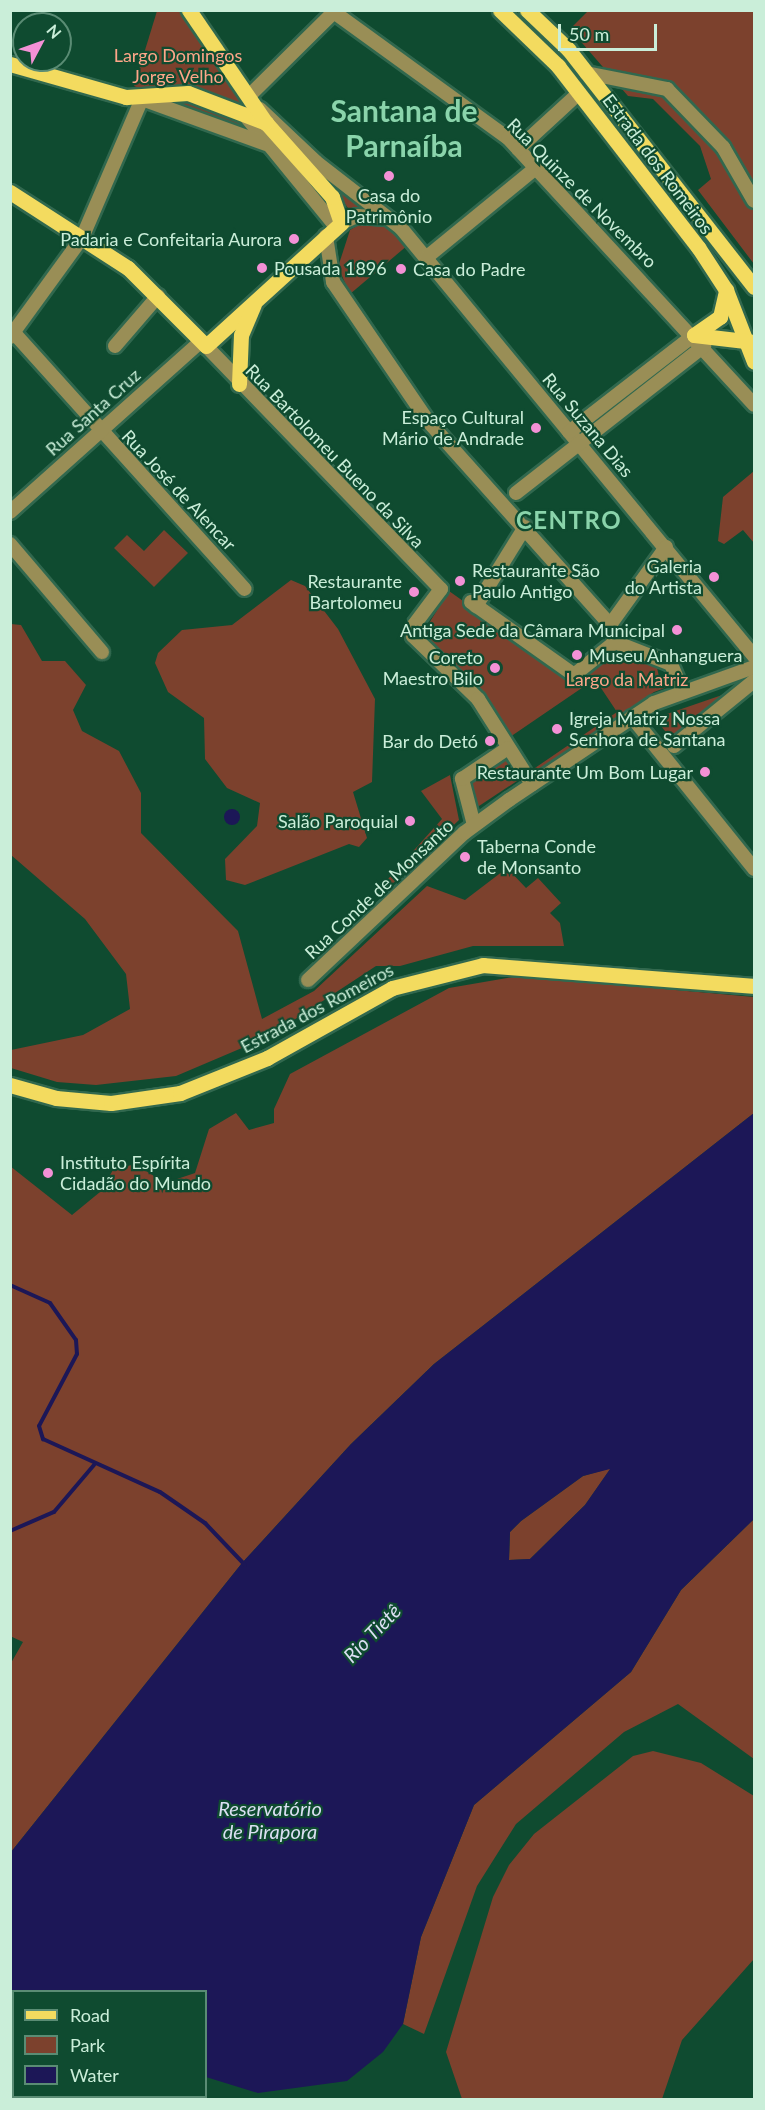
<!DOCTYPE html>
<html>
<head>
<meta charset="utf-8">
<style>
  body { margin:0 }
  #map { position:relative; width:765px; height:2110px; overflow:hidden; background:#0f4b30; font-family:Lato,sans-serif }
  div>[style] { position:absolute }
  .green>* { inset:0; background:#7c412d }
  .water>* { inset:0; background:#1c1757 }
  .round { border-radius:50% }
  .stream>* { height:4px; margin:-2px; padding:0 2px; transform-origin:2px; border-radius:2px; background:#1c1757 }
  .roads { filter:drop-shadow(2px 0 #31684e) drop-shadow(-2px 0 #31684e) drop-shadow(0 2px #31684e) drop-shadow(0 -2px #31684e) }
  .minor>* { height:14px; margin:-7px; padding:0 7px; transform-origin:7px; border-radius:7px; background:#998e56 }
  .major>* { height:15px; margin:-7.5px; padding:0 7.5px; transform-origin:7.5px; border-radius:7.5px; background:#f3db5f }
  .dots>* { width:16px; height:16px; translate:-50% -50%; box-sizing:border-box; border:3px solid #0f4b30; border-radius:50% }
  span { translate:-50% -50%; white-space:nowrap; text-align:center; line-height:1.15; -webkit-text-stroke:4.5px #0f4b30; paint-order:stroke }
  .park-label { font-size:18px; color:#fea689 }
  .street-label { font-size:18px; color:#caeed9 }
  .poi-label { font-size:18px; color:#caeed9 }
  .right { translate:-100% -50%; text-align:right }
  .left { translate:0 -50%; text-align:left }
  .water-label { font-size:20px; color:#dbdff3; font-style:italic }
  .district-label { font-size:24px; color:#8ad4ab; font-weight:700; letter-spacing:1.5px }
  .town-label { font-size:30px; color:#8ad4ab; font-weight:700 }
  .frame { position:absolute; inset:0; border:12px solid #caeed9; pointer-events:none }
  .legend { position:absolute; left:12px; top:1990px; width:195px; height:108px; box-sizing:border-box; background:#0f4b30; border:2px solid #5a8c74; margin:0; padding:8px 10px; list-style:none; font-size:18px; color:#caeed9 }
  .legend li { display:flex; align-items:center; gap:12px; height:30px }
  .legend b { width:30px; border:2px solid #5a8c74 }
  .north { position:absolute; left:12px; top:12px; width:60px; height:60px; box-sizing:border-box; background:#0f4b30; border:2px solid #5a8c74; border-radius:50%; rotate:49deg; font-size:16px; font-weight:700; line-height:24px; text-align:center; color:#caeed9 }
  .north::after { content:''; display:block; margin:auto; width:21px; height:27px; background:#f391d6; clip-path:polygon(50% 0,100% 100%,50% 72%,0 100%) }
  .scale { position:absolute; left:558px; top:24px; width:99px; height:27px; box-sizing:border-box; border:3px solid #caeed9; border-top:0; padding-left:8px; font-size:18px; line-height:21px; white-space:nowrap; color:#caeed9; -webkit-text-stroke:4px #0f4b30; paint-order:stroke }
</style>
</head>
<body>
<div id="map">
  <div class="green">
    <div style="clip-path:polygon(157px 11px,182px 11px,248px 98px,256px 135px,134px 86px)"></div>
    <div style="clip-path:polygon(588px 11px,754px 11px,754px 264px,698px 190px,711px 179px,700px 146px,653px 99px,628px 96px,570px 29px)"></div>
    <div style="clip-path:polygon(343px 190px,367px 206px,350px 211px,338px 194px)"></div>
    <div style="clip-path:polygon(365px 221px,386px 224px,408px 245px,350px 294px,338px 267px,350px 230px)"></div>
    <div style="clip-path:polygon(754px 471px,754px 543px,743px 530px,724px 544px,718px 541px,723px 497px)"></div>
    <div style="clip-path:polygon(164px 530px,188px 553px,154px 587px,114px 548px,127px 535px,144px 551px)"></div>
    <div style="clip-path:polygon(291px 580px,305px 586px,338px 629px,375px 699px,372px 782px,353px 792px,367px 838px,359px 847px,349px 844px,245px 885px,226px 880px,225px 859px,257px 826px,260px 803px,227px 788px,205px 759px,204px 718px,168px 692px,155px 663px,158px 653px,182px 630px,232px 625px)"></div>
    <div style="clip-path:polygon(evenodd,449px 591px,574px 680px,620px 650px,656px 663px,660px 681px,676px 684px,654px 692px,533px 775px,478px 689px,421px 636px,449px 591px,595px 679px,617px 712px,532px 770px,510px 737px,595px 679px)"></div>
    <div style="clip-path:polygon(11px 624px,21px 625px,42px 661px,65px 661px,86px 685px,73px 710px,82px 731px,119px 751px,141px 793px,141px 833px,238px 931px,262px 1019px,314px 991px,427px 886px,465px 900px,507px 868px,526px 888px,538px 878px,561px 903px,550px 913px,560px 923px,564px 946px,473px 946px,400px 966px,376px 966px,268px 1037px,176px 1076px,96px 1085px,57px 1082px,11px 1068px,11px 1050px,83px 1035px,130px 1009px,126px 974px,85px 919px,11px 855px)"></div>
    <div style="clip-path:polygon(725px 694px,673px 741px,657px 721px,664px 715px)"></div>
    <div style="clip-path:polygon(507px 753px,523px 777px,476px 808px,467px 780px)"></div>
    <div style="clip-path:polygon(450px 775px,459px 820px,386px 890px,388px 879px,442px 819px,421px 791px)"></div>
    <div style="clip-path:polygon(519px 976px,754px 997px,754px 1113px,434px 1364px,351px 1444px,242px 1563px,11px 1852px,11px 1663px,23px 1642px,10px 1636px,10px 1166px,72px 1215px,100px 1192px,113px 1170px,135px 1164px,165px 1183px,195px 1173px,209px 1129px,236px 1113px,249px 1130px,274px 1123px,274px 1109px,290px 1074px,449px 988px)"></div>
    <div style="clip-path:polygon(611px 1468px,585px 1505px,530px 1559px,509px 1560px,510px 1532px,521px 1521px,583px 1476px)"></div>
    <div style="clip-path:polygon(754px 1519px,754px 1759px,678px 1704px,624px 1732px,516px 1824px,477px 1886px,424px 2034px,403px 2024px,421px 1937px,474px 1805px,631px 1672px,681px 1590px)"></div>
    <div style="clip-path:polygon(653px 1751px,701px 1763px,754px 1796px,754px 1959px,682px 2040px,662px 2099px,462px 2099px,446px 2052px,493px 1897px,509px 1865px,534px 1834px,633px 1756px)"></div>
  </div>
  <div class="water">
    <div class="round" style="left:224px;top:809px;width:16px;height:16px"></div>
    <div style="clip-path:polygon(evenodd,754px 1113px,754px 1519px,681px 1590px,631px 1672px,474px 1805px,421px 1937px,403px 2024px,383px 2052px,347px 2081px,258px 2093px,206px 2077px,206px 1992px,14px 1992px,14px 2096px,31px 2097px,11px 2099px,11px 1852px,242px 1563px,351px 1444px,434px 1364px,754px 1113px,610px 1469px,585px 1505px,530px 1559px,509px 1560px,510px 1532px,521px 1521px,583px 1476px,610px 1469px)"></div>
    <div style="clip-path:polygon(77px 2096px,128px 2096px,128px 2097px,74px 2099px)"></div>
  </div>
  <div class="stream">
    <div style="left:10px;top:1285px;width:44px;rotate:24.2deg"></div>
    <div style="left:50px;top:1303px;width:45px;rotate:54.9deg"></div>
    <div style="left:76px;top:1340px;width:14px;rotate:86deg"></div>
    <div style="left:77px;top:1354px;width:81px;rotate:117.8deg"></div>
    <div style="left:39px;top:1426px;width:14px;rotate:73deg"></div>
    <div style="left:43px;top:1439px;width:128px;rotate:24.4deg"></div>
    <div style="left:160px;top:1492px;width:55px;rotate:34.6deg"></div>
    <div style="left:205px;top:1523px;width:58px;rotate:46.4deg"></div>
    <div style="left:10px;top:1531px;width:48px;rotate:-23.4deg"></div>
    <div style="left:54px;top:1512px;width:62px;rotate:-49.6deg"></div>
  </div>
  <div class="roads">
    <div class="minor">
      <div style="left:331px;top:10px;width:218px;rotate:35.9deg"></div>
      <div style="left:508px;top:138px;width:363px;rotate:47.3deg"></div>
      <div style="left:586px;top:73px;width:83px;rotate:11.2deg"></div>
      <div style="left:667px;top:89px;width:81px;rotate:46deg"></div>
      <div style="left:723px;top:147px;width:62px;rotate:60.1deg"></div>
      <div style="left:251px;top:94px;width:117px;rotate:-44.7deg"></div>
      <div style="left:260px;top:109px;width:77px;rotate:43.4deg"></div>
      <div style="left:316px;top:162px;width:108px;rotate:37.8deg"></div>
      <div style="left:401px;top:228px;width:555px;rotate:50.49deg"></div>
      <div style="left:244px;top:114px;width:146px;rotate:50.8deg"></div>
      <div style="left:518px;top:149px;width:83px;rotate:-42.6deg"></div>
      <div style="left:341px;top:223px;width:17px;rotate:-24deg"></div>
      <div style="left:357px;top:216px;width:30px;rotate:4deg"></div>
      <div style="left:326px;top:236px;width:47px;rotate:81.3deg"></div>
      <div style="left:333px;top:282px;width:167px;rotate:55.7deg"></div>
      <div style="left:427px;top:420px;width:275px;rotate:48.2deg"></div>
      <div style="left:610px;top:625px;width:18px;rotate:74deg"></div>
      <div style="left:427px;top:257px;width:142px;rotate:-39.3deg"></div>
      <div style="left:15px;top:334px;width:343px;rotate:48deg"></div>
      <div style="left:10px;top:337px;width:122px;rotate:-54deg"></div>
      <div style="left:82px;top:238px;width:151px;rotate:-66.7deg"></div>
      <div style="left:142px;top:99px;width:132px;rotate:19.9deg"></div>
      <div style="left:115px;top:346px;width:66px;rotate:-49.3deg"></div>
      <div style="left:206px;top:346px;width:338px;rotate:46deg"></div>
      <div style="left:441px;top:589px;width:45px;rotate:126.9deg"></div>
      <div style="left:414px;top:625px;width:11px;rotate:95deg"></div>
      <div style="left:413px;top:636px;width:91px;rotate:44.1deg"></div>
      <div style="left:478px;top:699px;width:101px;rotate:57.6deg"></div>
      <div style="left:569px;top:432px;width:158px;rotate:-37.8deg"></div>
      <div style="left:516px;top:493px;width:239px;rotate:-38deg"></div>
      <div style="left:10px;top:512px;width:256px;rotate:-41.8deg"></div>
      <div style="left:10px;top:544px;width:142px;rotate:49.6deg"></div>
      <div style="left:471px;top:602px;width:126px;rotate:35.3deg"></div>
      <div style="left:574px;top:675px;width:53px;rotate:-38.8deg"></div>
      <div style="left:615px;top:642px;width:60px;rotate:21.4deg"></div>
      <div style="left:671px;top:664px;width:30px;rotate:67deg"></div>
      <div style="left:476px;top:606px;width:93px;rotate:-58.2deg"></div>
      <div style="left:610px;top:625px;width:96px;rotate:-54.3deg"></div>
      <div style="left:632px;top:717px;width:195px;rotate:51.2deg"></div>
      <div style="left:674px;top:746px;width:103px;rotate:-39.1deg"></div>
      <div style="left:474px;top:825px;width:48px;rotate:-104.6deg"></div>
      <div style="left:462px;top:779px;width:55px;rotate:-34deg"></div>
      <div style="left:308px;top:980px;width:214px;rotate:-43.3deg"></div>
      <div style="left:464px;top:833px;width:56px;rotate:-36.3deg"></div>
      <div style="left:509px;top:800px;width:174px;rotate:-33.8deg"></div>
      <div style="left:654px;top:703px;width:106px;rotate:-19.8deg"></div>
    </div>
    <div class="major">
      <div style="left:500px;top:10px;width:81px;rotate:44deg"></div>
      <div style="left:558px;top:66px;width:229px;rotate:52.3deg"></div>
      <div style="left:698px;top:247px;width:51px;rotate:56.9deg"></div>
      <div style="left:726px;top:290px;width:77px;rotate:68.7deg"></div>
      <div style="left:527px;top:10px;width:57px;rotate:43.6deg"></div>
      <div style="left:568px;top:49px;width:302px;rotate:52deg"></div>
      <div style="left:10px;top:64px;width:121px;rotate:15.9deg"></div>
      <div style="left:126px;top:97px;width:62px;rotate:-3.7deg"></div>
      <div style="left:188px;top:93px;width:84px;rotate:21deg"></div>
      <div style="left:10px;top:192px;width:140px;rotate:32.8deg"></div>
      <div style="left:128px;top:268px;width:110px;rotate:45deg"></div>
      <div style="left:206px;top:346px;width:183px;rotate:-42.3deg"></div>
      <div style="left:341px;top:223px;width:28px;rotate:-109deg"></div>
      <div style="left:332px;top:197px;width:99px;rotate:-131.7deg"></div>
      <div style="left:266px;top:123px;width:137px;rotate:-124.3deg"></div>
      <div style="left:694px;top:335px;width:60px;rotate:6.7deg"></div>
      <div style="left:694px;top:335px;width:32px;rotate:-35deg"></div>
      <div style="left:720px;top:317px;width:28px;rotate:-77deg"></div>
      <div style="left:239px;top:384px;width:49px;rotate:-87.7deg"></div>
      <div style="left:241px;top:335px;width:33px;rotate:-67deg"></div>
      <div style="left:10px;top:1085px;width:48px;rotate:15.8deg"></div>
      <div style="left:56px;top:1098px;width:55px;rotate:5.2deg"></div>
      <div style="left:111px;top:1103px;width:70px;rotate:-8.2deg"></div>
      <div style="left:180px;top:1093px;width:94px;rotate:-21.9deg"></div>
      <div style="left:267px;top:1058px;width:143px;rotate:-29.2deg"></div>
      <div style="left:392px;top:988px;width:94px;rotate:-14.2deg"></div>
      <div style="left:483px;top:965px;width:272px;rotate:4.4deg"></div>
    </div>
  </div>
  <div class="dots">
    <div style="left:389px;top:176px;background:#f391d6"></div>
    <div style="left:294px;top:239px;background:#f391d6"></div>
    <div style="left:262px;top:268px;background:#f391d6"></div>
    <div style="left:401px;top:269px;background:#f391d6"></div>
    <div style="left:536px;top:428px;background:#f391d6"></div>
    <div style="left:714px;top:577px;background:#f391d6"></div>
    <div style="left:460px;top:581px;background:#f391d6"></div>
    <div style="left:414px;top:592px;background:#f391d6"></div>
    <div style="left:677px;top:630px;background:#f391d6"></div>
    <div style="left:577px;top:655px;background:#f391d6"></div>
    <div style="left:495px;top:668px;background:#f391d6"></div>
    <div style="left:557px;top:729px;background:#f391d6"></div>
    <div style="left:490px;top:741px;background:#f391d6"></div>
    <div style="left:705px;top:772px;background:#f391d6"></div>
    <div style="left:410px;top:821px;background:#f391d6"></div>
    <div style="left:465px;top:857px;background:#f391d6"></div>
    <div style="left:48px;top:1173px;background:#f391d6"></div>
  </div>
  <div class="park-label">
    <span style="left:178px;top:66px">Largo Domingos<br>Jorge Velho</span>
    <span style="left:627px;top:679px">Largo da Matriz</span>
  </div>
  <div class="street-label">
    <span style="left:658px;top:164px;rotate:53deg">Estrada dos Romeiros</span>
    <span style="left:582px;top:193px;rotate:45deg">Rua Quinze de Novembro</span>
    <span style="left:93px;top:412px;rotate:-42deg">Rua Santa Cruz</span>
    <span style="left:588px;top:425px;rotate:50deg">Rua Suzana Dias</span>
    <span style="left:335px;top:456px;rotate:46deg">Rua Bartolomeu Bueno da Silva</span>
    <span style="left:179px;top:490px;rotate:47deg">Rua José de Alencar</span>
    <span style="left:379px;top:889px;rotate:-43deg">Rua Conde de Monsanto</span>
    <span style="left:317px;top:1008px;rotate:-28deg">Estrada dos Romeiros</span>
  </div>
  <div class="poi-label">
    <span style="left:389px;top:206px">Casa do<br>Patrimônio</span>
    <span class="right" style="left:282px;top:239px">Padaria e Confeitaria Aurora</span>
    <span class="left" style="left:274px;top:268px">Pousada 1896</span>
    <span class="left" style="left:413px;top:269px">Casa do Padre</span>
    <span class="right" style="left:524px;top:428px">Espaço Cultural<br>Mário de Andrade</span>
    <span class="right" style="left:702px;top:577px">Galeria<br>do Artista</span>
    <span class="left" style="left:472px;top:581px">Restaurante São<br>Paulo Antigo</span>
    <span class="right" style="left:402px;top:592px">Restaurante<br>Bartolomeu</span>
    <span class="right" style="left:665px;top:630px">Antiga Sede da Câmara Municipal</span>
    <span class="left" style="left:589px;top:655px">Museu Anhanguera</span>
    <span class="right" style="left:483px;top:668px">Coreto<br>Maestro Bilo</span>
    <span class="left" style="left:569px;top:729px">Igreja Matriz Nossa<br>Senhora de Santana</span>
    <span class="right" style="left:478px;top:741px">Bar do Detó</span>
    <span class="right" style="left:693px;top:772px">Restaurante Um Bom Lugar</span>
    <span class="right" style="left:398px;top:821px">Salão Paroquial</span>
    <span class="left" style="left:477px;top:857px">Taberna Conde<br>de Monsanto</span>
    <span class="left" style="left:60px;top:1173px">Instituto Espírita<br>Cidadão do Mundo</span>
  </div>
  <div class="water-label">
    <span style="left:372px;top:1633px;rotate:-46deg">Rio Tietê</span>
    <span style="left:270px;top:1820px">Reservatório<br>de Pirapora</span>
  </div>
  <div class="district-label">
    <span style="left:569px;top:520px">CENTRO</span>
  </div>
  <div class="town-label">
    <span style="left:404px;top:127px">Santana de<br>Parnaíba</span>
  </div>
  <div class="frame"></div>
  <ul class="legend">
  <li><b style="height:8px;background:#f3db5f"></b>Road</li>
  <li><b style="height:16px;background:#7c412d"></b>Park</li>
  <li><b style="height:16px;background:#1c1757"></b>Water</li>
  </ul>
  <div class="north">N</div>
  <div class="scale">50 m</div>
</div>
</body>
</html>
